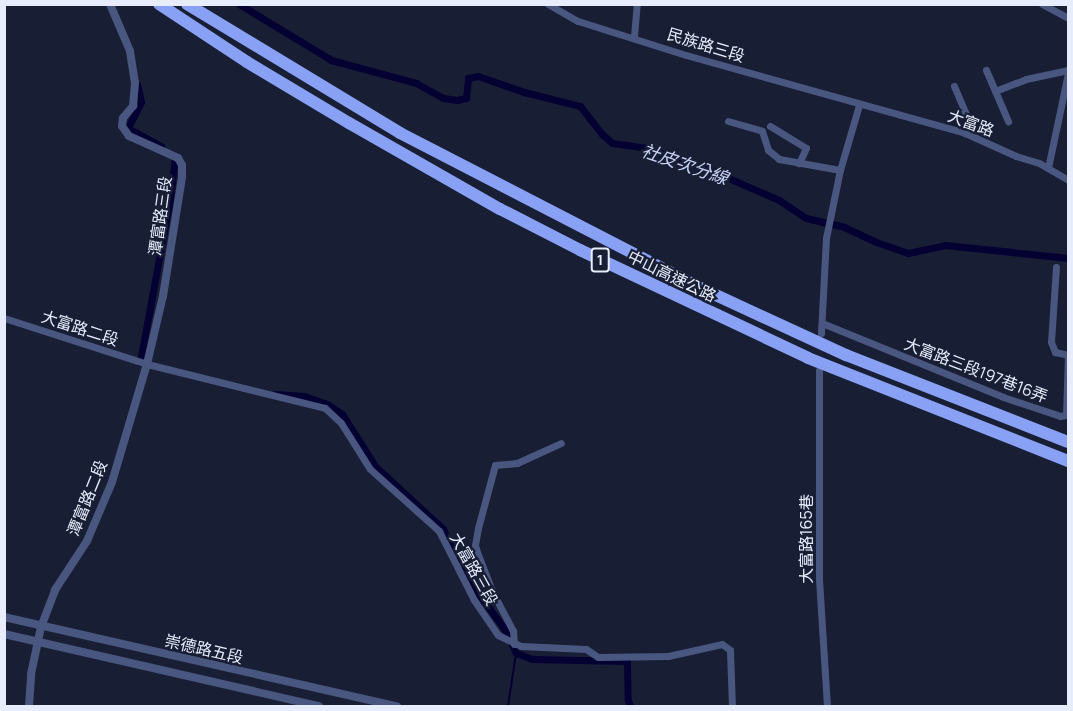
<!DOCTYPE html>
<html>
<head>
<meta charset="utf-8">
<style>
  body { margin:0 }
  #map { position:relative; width:1073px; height:711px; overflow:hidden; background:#181e34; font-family:Manrope,"Noto Sans TC",sans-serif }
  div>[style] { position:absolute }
  .stream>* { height:2px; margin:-1px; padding:0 1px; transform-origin:1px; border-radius:1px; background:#040032 }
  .canal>* { height:7px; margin:-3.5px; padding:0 3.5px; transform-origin:3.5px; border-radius:3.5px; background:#040032 }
  .minor>* { height:7px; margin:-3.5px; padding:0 3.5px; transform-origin:3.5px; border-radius:3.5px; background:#49567f }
  .tertiary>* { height:8px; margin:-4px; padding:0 4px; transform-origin:4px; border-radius:4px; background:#49567f }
  .motorway>* { height:12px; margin:-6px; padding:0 6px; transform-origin:6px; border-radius:6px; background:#89a1f5 }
  span { translate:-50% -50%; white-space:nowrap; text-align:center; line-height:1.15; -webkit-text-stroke:4.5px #181e34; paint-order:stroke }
  .shield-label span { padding:2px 4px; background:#181e34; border:2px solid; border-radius:4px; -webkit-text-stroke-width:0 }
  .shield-label { font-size:15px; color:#e7edfc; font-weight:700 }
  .street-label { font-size:16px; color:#e7edfc }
  .water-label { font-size:18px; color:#c7d3f6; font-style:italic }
  .frame { position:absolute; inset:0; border:6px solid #e7edfc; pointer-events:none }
</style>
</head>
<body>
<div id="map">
  <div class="stream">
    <div style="left:508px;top:706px;width:54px;rotate:-81.4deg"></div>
  </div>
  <div class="canal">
    <div style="left:239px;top:4px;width:108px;rotate:31.3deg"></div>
    <div style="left:331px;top:60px;width:88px;rotate:15.1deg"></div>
    <div style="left:416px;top:83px;width:31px;rotate:29deg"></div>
    <div style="left:443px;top:98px;width:14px;rotate:8deg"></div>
    <div style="left:457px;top:100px;width:9px;rotate:-13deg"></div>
    <div style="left:466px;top:98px;width:20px;rotate:-84deg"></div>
    <div style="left:468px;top:78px;width:10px;rotate:-11deg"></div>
    <div style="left:478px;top:76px;width:49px;rotate:19.2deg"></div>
    <div style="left:524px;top:92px;width:58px;rotate:14deg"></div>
    <div style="left:580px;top:106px;width:36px;rotate:52deg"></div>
    <div style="left:602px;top:134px;width:13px;rotate:42deg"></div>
    <div style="left:612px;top:143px;width:35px;rotate:8deg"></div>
    <div style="left:647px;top:148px;width:69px;rotate:19.5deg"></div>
    <div style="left:712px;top:171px;width:73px;rotate:23.4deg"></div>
    <div style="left:779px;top:200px;width:32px;rotate:34deg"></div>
    <div style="left:806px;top:218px;width:39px;rotate:13deg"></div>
    <div style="left:844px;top:227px;width:35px;rotate:25deg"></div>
    <div style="left:876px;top:242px;width:34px;rotate:19deg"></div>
    <div style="left:908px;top:253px;width:38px;rotate:-12deg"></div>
    <div style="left:945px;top:245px;width:124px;rotate:6deg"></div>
    <div style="left:137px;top:84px;width:18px;rotate:77deg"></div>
    <div style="left:141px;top:102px;width:29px;rotate:117deg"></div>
    <div style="left:128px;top:128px;width:38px;rotate:29deg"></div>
    <div style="left:145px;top:363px;width:5px;rotate:-169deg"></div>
    <div style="left:140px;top:362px;width:167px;rotate:-79.6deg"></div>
    <div style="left:170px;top:198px;width:41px;rotate:-83deg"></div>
    <div style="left:175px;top:157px;width:4px;rotate:-146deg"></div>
    <div style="left:275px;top:394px;width:29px;rotate:4deg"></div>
    <div style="left:304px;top:396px;width:24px;rotate:19deg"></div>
    <div style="left:327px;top:404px;width:18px;rotate:34deg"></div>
    <div style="left:342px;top:414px;width:62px;rotate:57.6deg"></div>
    <div style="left:375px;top:466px;width:93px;rotate:42.8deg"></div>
    <div style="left:443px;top:529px;width:34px;rotate:66deg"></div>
    <div style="left:461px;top:570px;width:76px;rotate:53.6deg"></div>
    <div style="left:506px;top:631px;width:24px;rotate:66deg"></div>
    <div style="left:516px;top:653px;width:17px;rotate:21deg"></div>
    <div style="left:532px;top:659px;width:95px;rotate:1.2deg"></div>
    <div style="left:627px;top:661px;width:39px;rotate:89deg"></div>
    <div style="left:628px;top:700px;width:6px;rotate:72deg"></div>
  </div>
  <div class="minor">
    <div style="left:548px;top:4px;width:34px;rotate:30deg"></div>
    <div style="left:578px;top:21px;width:113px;rotate:17.5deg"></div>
    <div style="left:686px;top:55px;width:290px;rotate:15.6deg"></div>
    <div style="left:965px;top:133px;width:56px;rotate:24.3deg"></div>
    <div style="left:1016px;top:156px;width:24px;rotate:17deg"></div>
    <div style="left:1039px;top:163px;width:34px;rotate:30deg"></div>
    <div style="left:1042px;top:4px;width:30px;rotate:28deg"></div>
    <div style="left:634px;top:36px;width:32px;rotate:-85deg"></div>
    <div style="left:986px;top:70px;width:56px;rotate:66.7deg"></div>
    <div style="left:954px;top:86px;width:38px;rotate:67deg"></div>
    <div style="left:969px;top:121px;width:13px;rotate:108deg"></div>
    <div style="left:995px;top:91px;width:33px;rotate:-21deg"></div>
    <div style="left:1026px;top:79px;width:43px;rotate:-12.1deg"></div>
    <div style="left:728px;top:121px;width:35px;rotate:16deg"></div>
    <div style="left:762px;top:131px;width:20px;rotate:72deg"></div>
    <div style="left:768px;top:150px;width:14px;rotate:39deg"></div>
    <div style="left:779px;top:159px;width:62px;rotate:10.2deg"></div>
    <div style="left:770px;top:126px;width:42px;rotate:31.4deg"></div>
    <div style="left:806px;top:148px;width:17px;rotate:115deg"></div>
    <div style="left:1048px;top:168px;width:97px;rotate:-78.1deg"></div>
    <div style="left:1056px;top:267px;width:75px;rotate:93.8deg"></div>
    <div style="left:1051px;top:342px;width:11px;rotate:68deg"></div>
    <div style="left:1055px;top:352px;width:13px;rotate:13deg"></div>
    <div style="left:4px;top:318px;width:150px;rotate:17.8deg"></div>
    <div style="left:147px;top:364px;width:183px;rotate:13.9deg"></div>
    <div style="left:325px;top:408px;width:22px;rotate:43deg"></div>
    <div style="left:341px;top:423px;width:54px;rotate:57.8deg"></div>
    <div style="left:370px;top:469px;width:93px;rotate:41.9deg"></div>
    <div style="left:439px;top:531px;width:77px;rotate:63.1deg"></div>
    <div style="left:474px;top:600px;width:42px;rotate:55.6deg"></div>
    <div style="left:498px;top:635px;width:25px;rotate:26deg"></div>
    <div style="left:521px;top:646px;width:65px;rotate:2.6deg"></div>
    <div style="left:586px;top:649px;width:14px;rotate:34deg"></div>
    <div style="left:598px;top:657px;width:70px;rotate:-0.8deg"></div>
    <div style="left:668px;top:656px;width:55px;rotate:-12.5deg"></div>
    <div style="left:722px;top:644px;width:10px;rotate:37deg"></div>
    <div style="left:730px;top:650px;width:56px;rotate:88deg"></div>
    <div style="left:822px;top:323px;width:196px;rotate:22.2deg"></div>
    <div style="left:1003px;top:397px;width:60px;rotate:18.4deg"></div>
    <div style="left:1060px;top:416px;width:6px;rotate:-9deg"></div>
    <div style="left:1066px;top:415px;width:60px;rotate:-88.1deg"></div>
    <div style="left:821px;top:333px;width:95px;rotate:-87deg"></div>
    <div style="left:826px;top:238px;width:69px;rotate:-78.4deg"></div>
    <div style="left:840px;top:170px;width:68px;rotate:-73.7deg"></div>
    <div style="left:819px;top:370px;width:209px;rotate:90deg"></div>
    <div style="left:819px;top:579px;width:127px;rotate:86.4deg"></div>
    <div style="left:514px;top:644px;width:13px;rotate:-94deg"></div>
    <div style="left:513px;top:631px;width:43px;rotate:-117.8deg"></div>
    <div style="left:493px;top:593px;width:41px;rotate:-111.5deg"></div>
    <div style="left:478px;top:555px;width:10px;rotate:-107deg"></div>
    <div style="left:475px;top:545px;width:17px;rotate:-80deg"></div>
    <div style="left:478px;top:528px;width:65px;rotate:-74.9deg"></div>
    <div style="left:495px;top:465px;width:22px;rotate:-5deg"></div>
    <div style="left:517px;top:463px;width:48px;rotate:-24.4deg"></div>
  </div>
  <div class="tertiary">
    <div style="left:4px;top:617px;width:403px;rotate:12.8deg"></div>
    <div style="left:4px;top:634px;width:323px;rotate:12.9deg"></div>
    <div style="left:29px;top:706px;width:32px;rotate:-86deg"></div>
    <div style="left:31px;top:674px;width:48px;rotate:-78deg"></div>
    <div style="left:41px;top:627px;width:40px;rotate:-69deg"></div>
    <div style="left:55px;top:590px;width:59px;rotate:-56.9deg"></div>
    <div style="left:87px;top:541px;width:64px;rotate:-67deg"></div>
    <div style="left:112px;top:482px;width:123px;rotate:-73.5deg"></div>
    <div style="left:147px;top:364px;width:70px;rotate:-76.8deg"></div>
    <div style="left:163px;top:296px;width:121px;rotate:-80.9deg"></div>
    <div style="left:182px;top:177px;width:12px;rotate:-90deg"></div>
    <div style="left:182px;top:165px;width:8px;rotate:-120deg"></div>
    <div style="left:178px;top:158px;width:54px;rotate:-155.8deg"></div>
    <div style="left:129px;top:136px;width:12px;rotate:-125deg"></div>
    <div style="left:122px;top:126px;width:8px;rotate:-83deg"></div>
    <div style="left:123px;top:118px;width:16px;rotate:-50deg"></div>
    <div style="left:133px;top:106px;width:23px;rotate:-85deg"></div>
    <div style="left:135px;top:83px;width:32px;rotate:-99deg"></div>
    <div style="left:130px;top:51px;width:51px;rotate:-113.1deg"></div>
  </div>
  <div class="motorway">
    <div style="left:159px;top:4px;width:105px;rotate:33.4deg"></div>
    <div style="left:247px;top:62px;width:119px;rotate:30.9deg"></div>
    <div style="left:349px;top:123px;width:174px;rotate:29.7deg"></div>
    <div style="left:500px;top:209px;width:90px;rotate:27.1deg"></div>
    <div style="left:580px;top:250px;width:252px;rotate:25.3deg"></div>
    <div style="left:808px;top:358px;width:280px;rotate:21.6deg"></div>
    <div style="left:187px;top:4px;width:249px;rotate:31.2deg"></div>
    <div style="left:400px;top:133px;width:329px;rotate:27.3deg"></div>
    <div style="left:692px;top:284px;width:170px;rotate:24.8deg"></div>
    <div style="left:846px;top:355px;width:238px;rotate:21.4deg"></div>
  </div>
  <div class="shield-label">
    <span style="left:600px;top:260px">1</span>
  </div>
  <div class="street-label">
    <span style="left:706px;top:45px;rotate:17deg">民族路三段</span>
    <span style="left:971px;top:123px;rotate:20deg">大富路</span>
    <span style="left:160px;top:216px;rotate:-82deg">潭富路三段</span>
    <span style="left:672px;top:276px;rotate:26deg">中山高速公路</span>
    <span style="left:80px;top:328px;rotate:18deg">大富路二段</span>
    <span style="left:976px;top:370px;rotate:21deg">大富路三段197巷16弄</span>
    <span style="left:87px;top:498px;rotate:-68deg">潭富路二段</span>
    <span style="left:806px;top:539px;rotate:-90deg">大富路165巷</span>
    <span style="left:474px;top:569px;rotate:61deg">大富路三段</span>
    <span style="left:204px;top:649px;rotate:13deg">崇德路五段</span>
  </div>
  <div class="water-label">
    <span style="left:685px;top:164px;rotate:19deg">社皮次分線</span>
  </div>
  <div class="frame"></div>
</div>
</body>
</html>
